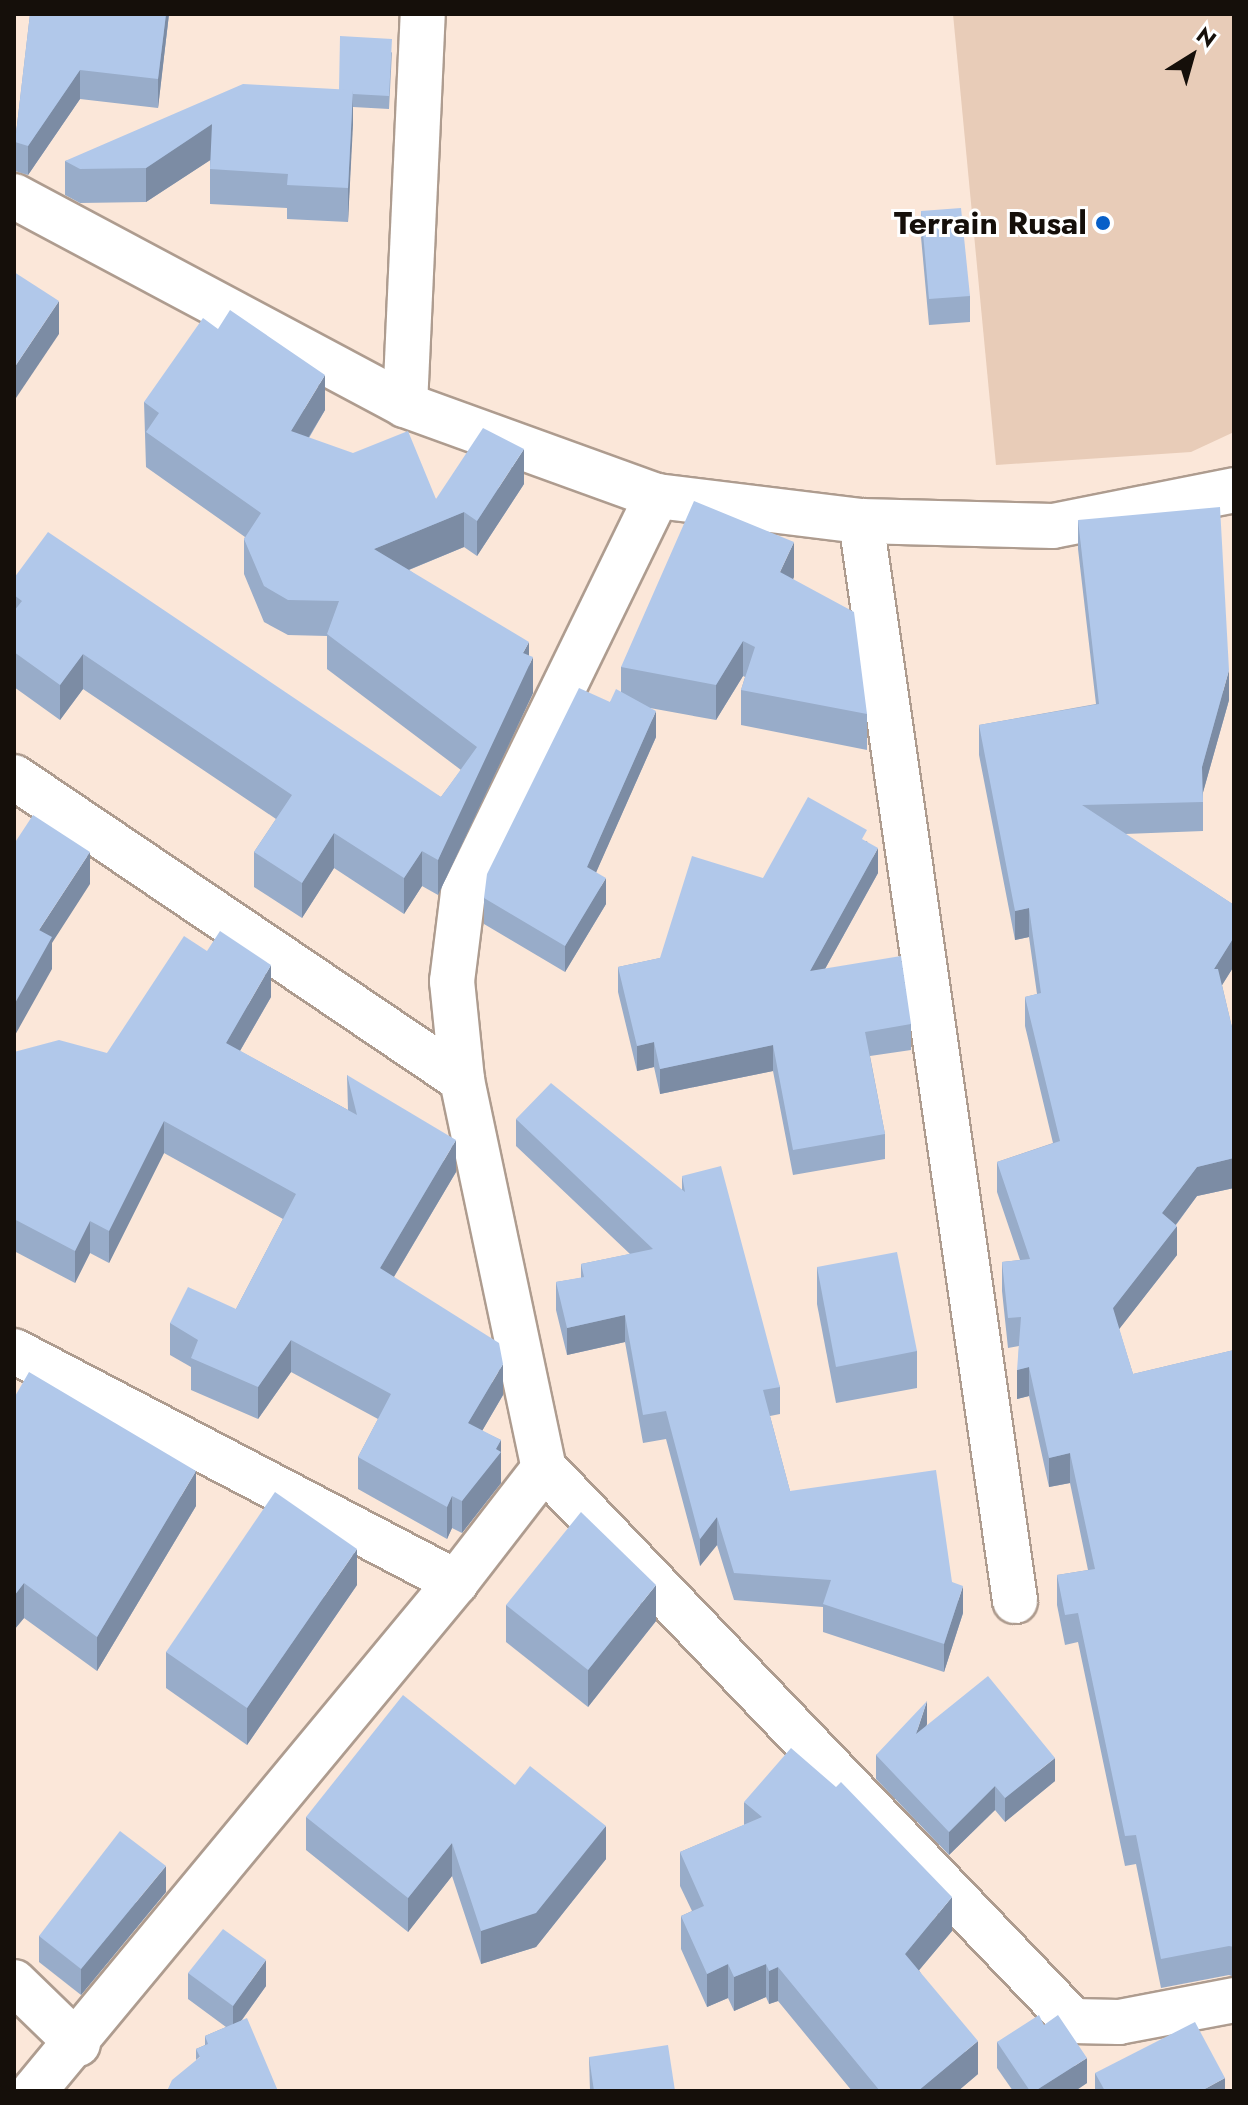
<!DOCTYPE html>
<html>
<head>
<meta charset="utf-8">
<style>
  body { margin:0 }
  #map { position:relative; width:1248px; height:2105px; overflow:hidden; background:#fbe7d9; font-family:Jost,sans-serif }
  div>[style] { position:absolute }
  .green>* { inset:0; background:#e8ccb8 }
  .roads { filter:drop-shadow(2px 0 #ae9c8f) drop-shadow(-2px 0 #ae9c8f) drop-shadow(0 2px #ae9c8f) drop-shadow(0 -2px #ae9c8f) }
  .minor>* { height:44px; margin:-22px; padding:0 22px; transform-origin:22px; border-radius:22px; background:#fff }
  .wall>* { inset:0; background:#98acc9 }
  .shaded-wall>* { inset:0; background:#7c8ca4 }
  .building>* { inset:0; background:#b1c8ea }
  .dots>* { width:22px; height:22px; translate:-50% -50%; box-sizing:border-box; border:4px solid #fff; border-radius:50% }
  span { translate:-50% -50%; white-space:nowrap; text-align:center; line-height:1.15; -webkit-text-stroke:6px #fff; paint-order:stroke }
  .poi-label { font-size:32px; color:#150f0a; font-weight:700 }
  .right { translate:-100% -50%; text-align:right }
  .frame { position:absolute; inset:0; border:16px solid #150f0a; pointer-events:none }
  .north { position:absolute; left:1152px; top:16px; width:80px; height:80px; -webkit-text-stroke:6px #fff; paint-order:stroke; rotate:37deg; font-size:22px; font-weight:700; line-height:32px; text-align:center; color:#150f0a }
  .north::after { content:''; display:block; margin:auto; width:28px; height:36px; background:#150f0a; clip-path:polygon(50% 0,100% 100%,50% 72%,0 100%) }
</style>
</head>
<body>
<div id="map">
  <div class="green">
    <div style="clip-path:polygon(953px 14px,1234px 14px,1234px 432px,1191px 452px,996px 465px)"></div>
  </div>
  <div class="roads">
    <div class="minor">
      <div style="left:14px;top:196px;width:443px;rotate:28.1deg"></div>
      <div style="left:405px;top:405px;width:268px;rotate:19.9deg"></div>
      <div style="left:657px;top:496px;width:206px;rotate:7deg"></div>
      <div style="left:861px;top:521px;width:192px;rotate:1.5deg"></div>
      <div style="left:1053px;top:526px;width:185px;rotate:-11.2deg"></div>
      <div style="left:405px;top:405px;width:391px;rotate:-87.4deg"></div>
      <div style="left:657px;top:496px;width:442px;rotate:116deg"></div>
      <div style="left:463px;top:893px;width:89px;rotate:97.1deg"></div>
      <div style="left:452px;top:981px;width:100px;rotate:84.2deg"></div>
      <div style="left:462px;top:1080px;width:397px;rotate:78.1deg"></div>
      <div style="left:544px;top:1468px;width:765px;rotate:46.27deg"></div>
      <div style="left:1073px;top:2021px;width:46px;rotate:1.2deg"></div>
      <div style="left:1119px;top:2022px;width:117px;rotate:-10.8deg"></div>
      <div style="left:861px;top:521px;width:1091px;rotate:81.88deg"></div>
      <div style="left:14px;top:777px;width:541px;rotate:34.07deg"></div>
      <div style="left:14px;top:1351px;width:499px;rotate:27.6deg"></div>
      <div style="left:14px;top:1982px;width:89px;rotate:44.1deg"></div>
      <div style="left:34px;top:2091px;width:661px;rotate:-50.34deg"></div>
      <div style="left:456px;top:1582px;width:144px;rotate:-52.3deg"></div>
    </div>
  </div>
  <div class="wall">
    <div style="clip-path:polygon(30px 14px,169px 14px,158px 108px,80px 99px,28px 175px,15px 171px,15px 142px)"></div>
    <div style="clip-path:polygon(392px 52px,389px 109px,353px 107px,348px 222px,287px 219px,287px 208px,210px 204px,210px 160px,146px 202px,80px 203px,65px 195px,65px 161px,339px 90px)"></div>
    <div style="clip-path:polygon(921px 211px,970px 296px,970px 322px,929px 325px,921px 237px)"></div>
    <div style="clip-path:polygon(144px 402px,325px 410px,309px 438px,436px 499px,524px 484px,477px 556px,464px 547px,409px 570px,529px 656px,533px 693px,438px 895px,422px 886px,404px 914px,334px 868px,302px 918px,254px 887px,254px 852px,276px 819px,83px 689px,60px 720px,14px 687px,14px 578px,441px 797px,461px 770px,327px 669px,327px 636px,288px 635px,264px 622px,244px 574px,244px 539px,245px 537px,146px 467px)"></div>
    <div style="clip-path:polygon(1078px 520px,1229px 700px,1203px 792px,1203px 831px,1125px 834px,1234px 905px,1234px 966px,1222px 985px,1234px 1036px,1234px 1188px,1197px 1196px,1176px 1225px,1177px 1255px,1119px 1329px,1133px 1374px,1234px 1350px,1234px 1977px,1229px 1975px,1161px 1988px,1136px 1864px,1125px 1866px,1078px 1642px,1065px 1645px,1057px 1605px,1057px 1575px,1088px 1570px,1070px 1483px,1049px 1487px,1029px 1396px,1017px 1399px,1019px 1346px,1008px 1348px,1002px 1291px,1002px 1262px,1020px 1260px,997px 1192px,997px 1162px,1053px 1143px,1025px 1026px,1025px 997px,1037px 994px,1029px 937px,1015px 940px,979px 755px,979px 725px,1096px 704px,1078px 549px)"></div>
    <div style="clip-path:polygon(794px 577px,793px 579px,867px 714px,867px 750px,741px 725px,741px 690px,745px 677px,743px 676px,716px 720px,650px 708px,656px 737px,596px 872px,606px 904px,565px 972px,484px 924px,484px 898px,610px 702px,621px 692px,621px 667px)"></div>
    <div style="clip-path:polygon(867px 841px,878px 873px,825px 969px,911px 1024px,911px 1050px,870px 1056px,885px 1134px,885px 1159px,793px 1175px,773px 1071px,660px 1094px,654px 1067px,637px 1071px,618px 992px,618px 967px,660px 958px,763px 878px)"></div>
    <div style="clip-path:polygon(271px 997px,240px 1051px,348px 1110px,347px 1075px,456px 1172px,394px 1277px,503px 1395px,482px 1431px,501px 1440px,501px 1483px,462px 1533px,452px 1528px,447px 1539px,358px 1489px,358px 1457px,378px 1419px,291px 1372px,258px 1419px,191px 1390px,191px 1367px,170px 1355px,170px 1323px,236px 1309px,283px 1219px,164px 1153px,109px 1263px,90px 1253px,75px 1283px,14px 1251px,14px 1052px,107px 1053px)"></div>
    <div style="clip-path:polygon(516px 1119px,682px 1190px,682px 1176px,780px 1387px,780px 1414px,770px 1416px,790px 1491px,952px 1582px,963px 1613px,944px 1672px,823px 1632px,823px 1607px,734px 1600px,717px 1545px,700px 1566px,666px 1439px,643px 1443px,625px 1342px,567px 1355px,556px 1310px,556px 1282px,581px 1278px,581px 1264px,630px 1254px,516px 1146px)"></div>
    <div style="clip-path:polygon(817px 1267px,917px 1351px,917px 1388px,836px 1403px,817px 1304px)"></div>
    <div style="clip-path:polygon(14px 1398px,196px 1506px,97px 1671px,24px 1618px,14px 1630px)"></div>
    <div style="clip-path:polygon(357px 1585px,247px 1745px,166px 1688px,166px 1652px)"></div>
    <div style="clip-path:polygon(506px 1605px,656px 1621px,588px 1707px,506px 1642px)"></div>
    <div style="clip-path:polygon(927px 1724px,926px 1726px,1055px 1781px,1005px 1822px,995px 1810px,949px 1855px,876px 1779px,876px 1755px)"></div>
    <div style="clip-path:polygon(744px 1802px,952px 1931px,919px 1970px,978px 2074px,958px 2091px,852px 2091px,778px 2001px,769px 2004px,766px 1997px,734px 2011px,728px 1998px,707px 2007px,681px 1949px,681px 1916px,692px 1911px,680px 1886px,680px 1852px,744px 1825px)"></div>
    <div style="clip-path:polygon(306px 1817px,606px 1859px,536px 1947px,481px 1964px,452px 1876px,408px 1932px,306px 1850px)"></div>
    <div style="clip-path:polygon(166px 1892px,81px 1995px,39px 1962px,39px 1936px)"></div>
    <div style="clip-path:polygon(188px 1973px,266px 1986px,242px 2020px,196px 2060px,196px 2049px,205px 2045px,205px 2036px,226px 2027px,188px 1999px)"></div>
    <div style="clip-path:polygon(1044px 2025px,1087px 2083px,1075px 2091px,1013px 2091px,997px 2068px,997px 2042px)"></div>
    <div style="clip-path:polygon(589px 2057px,675px 2091px,590px 2091px)"></div>
    <div style="clip-path:polygon(1095px 2073px,1225px 2091px,1095px 2091px)"></div>
  </div>
  <div class="shaded-wall">
    <div style="clip-path:polygon(166px 14px,169px 14px,158px 108px,158px 79px)"></div>
    <div style="clip-path:polygon(80px 70px,80px 99px,28px 175px,28px 146px)"></div>
    <div style="clip-path:polygon(353px 90px,353px 125px,348px 222px,348px 188px)"></div>
    <div style="clip-path:polygon(212px 124px,212px 159px,146px 202px,146px 168px)"></div>
    <div style="clip-path:polygon(59px 301px,59px 334px,14px 401px,14px 368px)"></div>
    <div style="clip-path:polygon(325px 375px,325px 410px,291px 466px,291px 431px)"></div>
    <div style="clip-path:polygon(524px 449px,524px 484px,477px 556px,477px 521px)"></div>
    <div style="clip-path:polygon(464px 512px,464px 547px,374px 584px,374px 549px)"></div>
    <div style="clip-path:polygon(794px 542px,794px 577px,780px 607px,780px 572px)"></div>
    <div style="clip-path:polygon(743px 641px,743px 676px,716px 720px,716px 685px)"></div>
    <div style="clip-path:polygon(529px 642px,529px 666px,533px 657px,533px 693px,438px 895px,438px 860px,523px 653px)"></div>
    <div style="clip-path:polygon(83px 654px,83px 689px,60px 720px,60px 685px)"></div>
    <div style="clip-path:polygon(1229px 670px,1229px 700px,1202px 796px,1202px 767px)"></div>
    <div style="clip-path:polygon(656px 711px,656px 737px,587px 893px,587px 867px)"></div>
    <div style="clip-path:polygon(334px 833px,334px 868px,302px 918px,302px 883px)"></div>
    <div style="clip-path:polygon(878px 848px,878px 873px,810px 996px,810px 971px)"></div>
    <div style="clip-path:polygon(422px 851px,422px 886px,404px 914px,404px 878px)"></div>
    <div style="clip-path:polygon(90px 852px,90px 884px,52px 943px,52px 969px,14px 1037px,14px 1005px,39px 930px)"></div>
    <div style="clip-path:polygon(606px 878px,606px 904px,565px 972px,565px 946px)"></div>
    <div style="clip-path:polygon(1029px 908px,1029px 937px,1015px 940px,1015px 911px)"></div>
    <div style="clip-path:polygon(1234px 937px,1234px 966px,1214px 998px,1214px 969px)"></div>
    <div style="clip-path:polygon(271px 965px,271px 997px,226px 1075px,226px 1043px)"></div>
    <div style="clip-path:polygon(654px 1042px,654px 1067px,637px 1071px,637px 1046px)"></div>
    <div style="clip-path:polygon(773px 1045px,773px 1071px,660px 1094px,660px 1069px)"></div>
    <div style="clip-path:polygon(164px 1121px,164px 1153px,109px 1263px,109px 1231px)"></div>
    <div style="clip-path:polygon(456px 1140px,456px 1172px,380px 1300px,380px 1268px)"></div>
    <div style="clip-path:polygon(1234px 1158px,1234px 1188px,1197px 1196px,1162px 1243px,1162px 1213px,1197px 1167px)"></div>
    <div style="clip-path:polygon(90px 1221px,90px 1253px,75px 1283px,75px 1251px)"></div>
    <div style="clip-path:polygon(1177px 1226px,1177px 1255px,1113px 1337px,1113px 1308px)"></div>
    <div style="clip-path:polygon(625px 1315px,625px 1342px,567px 1355px,567px 1328px)"></div>
    <div style="clip-path:polygon(291px 1340px,291px 1372px,258px 1419px,258px 1387px)"></div>
    <div style="clip-path:polygon(503px 1364px,503px 1395px,468px 1455px,468px 1423px)"></div>
    <div style="clip-path:polygon(1029px 1367px,1029px 1396px,1017px 1399px,1017px 1370px)"></div>
    <div style="clip-path:polygon(501px 1440px,501px 1483px,462px 1533px,462px 1501px)"></div>
    <div style="clip-path:polygon(1070px 1453px,1070px 1483px,1049px 1487px,1049px 1458px)"></div>
    <div style="clip-path:polygon(196px 1471px,196px 1506px,97px 1671px,97px 1637px)"></div>
    <div style="clip-path:polygon(452px 1496px,452px 1528px,447px 1539px,447px 1507px)"></div>
    <div style="clip-path:polygon(717px 1517px,717px 1545px,700px 1566px,700px 1539px)"></div>
    <div style="clip-path:polygon(357px 1549px,357px 1585px,247px 1745px,247px 1708px)"></div>
    <div style="clip-path:polygon(24px 1583px,24px 1618px,14px 1630px,14px 1596px)"></div>
    <div style="clip-path:polygon(656px 1585px,656px 1621px,588px 1707px,588px 1670px)"></div>
    <div style="clip-path:polygon(963px 1586px,963px 1613px,944px 1672px,944px 1644px)"></div>
    <div style="clip-path:polygon(927px 1701px,927px 1724px,916px 1758px,916px 1734px)"></div>
    <div style="clip-path:polygon(1055px 1758px,1055px 1781px,1005px 1822px,1005px 1798px)"></div>
    <div style="clip-path:polygon(995px 1786px,995px 1810px,949px 1855px,949px 1832px)"></div>
    <div style="clip-path:polygon(606px 1826px,606px 1859px,536px 1947px,481px 1964px,481px 1931px)"></div>
    <div style="clip-path:polygon(452px 1843px,452px 1876px,408px 1932px,408px 1898px)"></div>
    <div style="clip-path:polygon(166px 1866px,166px 1892px,81px 1995px,81px 1969px)"></div>
    <div style="clip-path:polygon(952px 1897px,952px 1931px,905px 1987px,905px 1954px)"></div>
    <div style="clip-path:polygon(266px 1960px,266px 1986px,233px 2032px,233px 2006px)"></div>
    <div style="clip-path:polygon(728px 1964px,728px 1998px,707px 2007px,707px 1974px)"></div>
    <div style="clip-path:polygon(766px 1964px,766px 1997px,734px 2011px,734px 1977px)"></div>
    <div style="clip-path:polygon(778px 1967px,778px 2001px,769px 2004px,769px 1971px)"></div>
    <div style="clip-path:polygon(978px 2041px,978px 2074px,958px 2091px,918px 2091px)"></div>
    <div style="clip-path:polygon(1087px 2058px,1087px 2083px,1075px 2091px,1035px 2091px)"></div>
    <div style="clip-path:polygon(1225px 2078px,1225px 2091px,1201px 2091px)"></div>
  </div>
  <div class="building">
    <div style="clip-path:polygon(30px 14px,166px 14px,158px 79px,80px 70px,28px 146px,15px 142px)"></div>
    <div style="clip-path:polygon(340px 36px,392px 39px,389px 96px,353px 94px,353px 90px,339px 90px)"></div>
    <div style="clip-path:polygon(243px 84px,353px 90px,348px 188px,287px 185px,288px 174px,210px 169px,212px 124px,146px 168px,80px 169px,65px 161px)"></div>
    <div style="clip-path:polygon(961px 208px,970px 296px,929px 299px,921px 211px)"></div>
    <div style="clip-path:polygon(14px 272px,59px 301px,14px 368px)"></div>
    <div style="clip-path:polygon(230px 310px,325px 375px,291px 431px,353px 453px,408px 431px,436px 499px,483px 428px,524px 449px,477px 521px,464px 512px,374px 549px,529px 642px,523px 653px,533px 657px,438px 860px,422px 851px,404px 878px,334px 833px,302px 883px,254px 852px,292px 795px,83px 654px,60px 685px,14px 652px,14px 611px,22px 601px,14px 595px,14px 578px,48px 532px,441px 797px,477px 747px,327px 634px,339px 601px,288px 600px,264px 586px,244px 539px,261px 513px,146px 432px,159px 413px,144px 402px,203px 318px,218px 329px)"></div>
    <div style="clip-path:polygon(694px 501px,794px 542px,780px 572px,854px 612px,867px 714px,741px 690px,755px 647px,743px 641px,716px 685px,621px 667px)"></div>
    <div style="clip-path:polygon(1220px 507px,1229px 670px,1202px 767px,1203px 802px,1082px 805px,1234px 905px,1234px 937px,1214px 969px,1218px 969px,1234px 1036px,1234px 1158px,1197px 1167px,1162px 1213px,1177px 1226px,1113px 1308px,1133px 1374px,1234px 1350px,1234px 1947px,1229px 1946px,1161px 1959px,1136px 1835px,1125px 1836px,1078px 1613px,1065px 1615px,1057px 1575px,1095px 1569px,1070px 1453px,1049px 1458px,1029px 1367px,1017px 1370px,1021px 1317px,1008px 1318px,1002px 1262px,1030px 1259px,997px 1162px,1060px 1141px,1025px 997px,1041px 993px,1029px 908px,1015px 911px,979px 725px,1099px 704px,1078px 520px)"></div>
    <div style="clip-path:polygon(579px 688px,610px 702px,616px 689px,656px 711px,587px 867px,606px 878px,565px 946px,484px 898px,487px 874px)"></div>
    <div style="clip-path:polygon(808px 797px,867px 830px,862px 839px,878px 848px,810px 971px,901px 956px,911px 1024px,865px 1032px,885px 1134px,793px 1150px,773px 1045px,660px 1069px,654px 1042px,637px 1046px,618px 967px,660px 958px,692px 856px,763px 878px)"></div>
    <div style="clip-path:polygon(33px 815px,90px 852px,39px 930px,52px 937px,14px 1005px,14px 844px)"></div>
    <div style="clip-path:polygon(220px 931px,271px 965px,226px 1043px,357px 1115px,347px 1075px,456px 1140px,380px 1268px,499px 1343px,503px 1364px,468px 1423px,501px 1440px,496px 1449px,501px 1452px,462px 1501px,452px 1496px,447px 1507px,358px 1457px,391px 1394px,291px 1340px,258px 1387px,191px 1358px,198px 1340px,170px 1323px,188px 1287px,236px 1309px,296px 1194px,164px 1121px,109px 1231px,90px 1221px,75px 1251px,14px 1219px,14px 1052px,59px 1040px,107px 1053px,184px 936px,207px 951px)"></div>
    <div style="clip-path:polygon(551px 1083px,685px 1192px,682px 1176px,721px 1166px,780px 1387px,763px 1390px,790px 1491px,936px 1470px,952px 1582px,963px 1586px,944px 1644px,823px 1604px,831px 1580px,734px 1573px,717px 1517px,700px 1539px,666px 1411px,643px 1415px,625px 1315px,567px 1328px,556px 1282px,584px 1277px,581px 1264px,653px 1249px,516px 1119px)"></div>
    <div style="clip-path:polygon(897px 1252px,917px 1351px,836px 1367px,817px 1267px)"></div>
    <div style="clip-path:polygon(29px 1372px,196px 1471px,97px 1637px,24px 1583px,14px 1596px,14px 1398px)"></div>
    <div style="clip-path:polygon(275px 1492px,357px 1549px,247px 1708px,166px 1652px)"></div>
    <div style="clip-path:polygon(581px 1512px,656px 1585px,588px 1670px,506px 1605px)"></div>
    <div style="clip-path:polygon(988px 1676px,1055px 1758px,1005px 1798px,995px 1786px,949px 1832px,876px 1755px,927px 1701px,916px 1734px)"></div>
    <div style="clip-path:polygon(403px 1695px,515px 1785px,530px 1766px,606px 1826px,536px 1913px,481px 1931px,452px 1843px,408px 1898px,306px 1817px)"></div>
    <div style="clip-path:polygon(791px 1748px,836px 1787px,841px 1782px,952px 1897px,905px 1954px,978px 2041px,918px 2091px,880px 2091px,778px 1967px,769px 1971px,766px 1964px,734px 1977px,728px 1964px,707px 1974px,681px 1916px,704px 1906px,680px 1852px,762px 1817px,744px 1802px)"></div>
    <div style="clip-path:polygon(120px 1831px,166px 1866px,81px 1969px,39px 1936px)"></div>
    <div style="clip-path:polygon(223px 1929px,266px 1960px,233px 2006px,188px 1973px)"></div>
    <div style="clip-path:polygon(1039px 2015px,1044px 2025px,1058px 2015px,1087px 2058px,1035px 2091px,1030px 2091px,997px 2042px)"></div>
    <div style="clip-path:polygon(247px 2018px,278px 2091px,167px 2091px,172px 2080px,200px 2057px,196px 2049px,208px 2044px,205px 2036px)"></div>
    <div style="clip-path:polygon(1195px 2022px,1225px 2078px,1201px 2091px,1105px 2091px,1095px 2073px)"></div>
    <div style="clip-path:polygon(668px 2045px,675px 2091px,594px 2091px,589px 2057px)"></div>
  </div>
  <div class="dots">
    <div style="left:1103px;top:223px;background:#085fc8"></div>
  </div>
  <div class="poi-label">
    <span class="right" style="left:1087px;top:223px">Terrain Rusal</span>
  </div>
  <div class="frame"></div>
  <div class="north">N</div>
</div>
</body>
</html>
